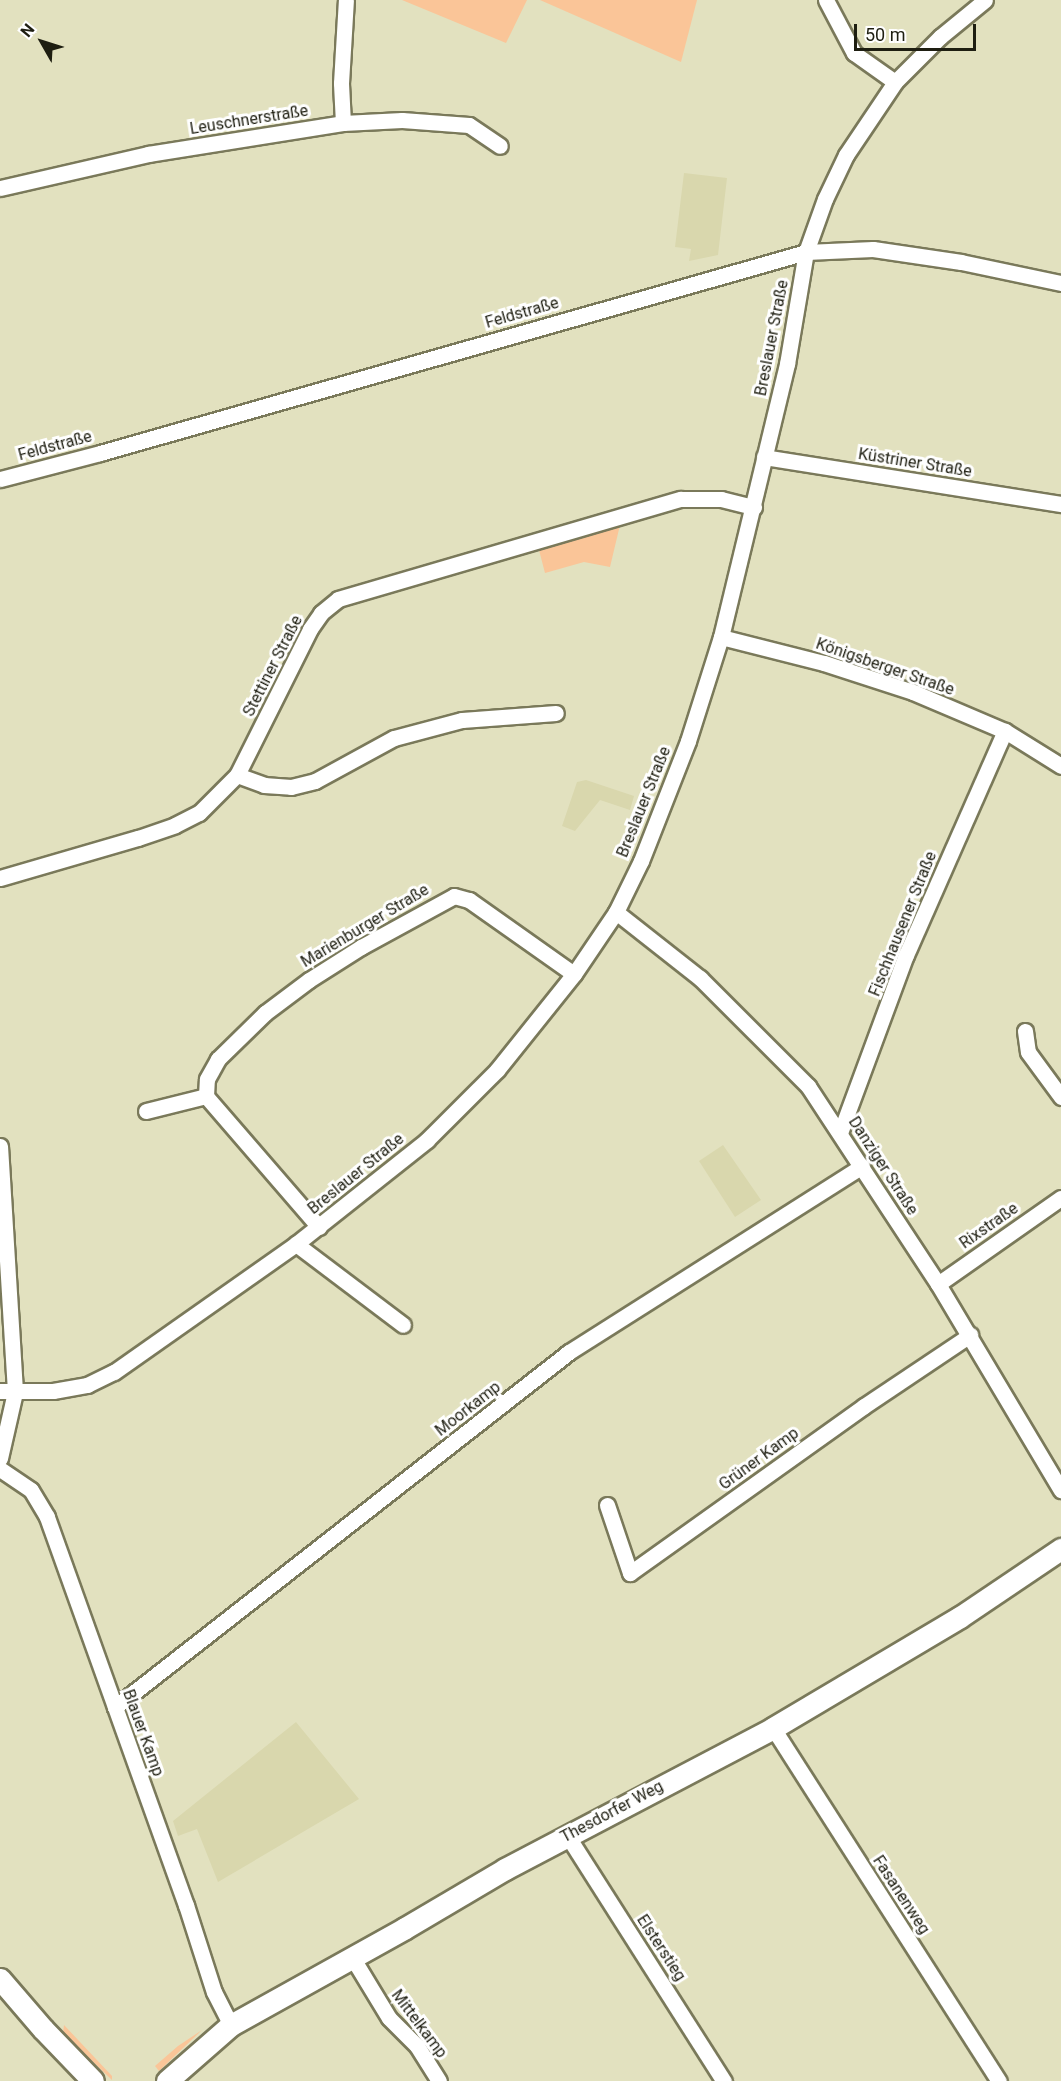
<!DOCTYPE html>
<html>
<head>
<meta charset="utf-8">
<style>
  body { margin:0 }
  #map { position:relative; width:1061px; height:2081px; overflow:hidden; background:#e2e1bf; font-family:Roboto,sans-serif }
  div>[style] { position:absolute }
  .built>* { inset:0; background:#d9d7ad }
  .green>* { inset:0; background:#fac598 }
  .roads { filter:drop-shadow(2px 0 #7a795a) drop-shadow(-2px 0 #7a795a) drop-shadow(0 2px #7a795a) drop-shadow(0 -2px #7a795a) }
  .street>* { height:15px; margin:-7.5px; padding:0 7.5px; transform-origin:7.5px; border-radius:7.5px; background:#fff }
  .secondary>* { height:21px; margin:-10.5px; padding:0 10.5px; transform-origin:10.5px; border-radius:10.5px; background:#fff }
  span { translate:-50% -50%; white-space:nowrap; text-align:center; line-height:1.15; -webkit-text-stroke:6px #fff; paint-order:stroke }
  .street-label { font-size:16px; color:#1e1e11 }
  .north { position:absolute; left:12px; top:12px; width:60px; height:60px; -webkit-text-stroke:4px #fff; paint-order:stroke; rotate:309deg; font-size:16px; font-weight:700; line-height:24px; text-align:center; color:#1e1e11 }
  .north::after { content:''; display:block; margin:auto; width:21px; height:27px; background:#1e1e11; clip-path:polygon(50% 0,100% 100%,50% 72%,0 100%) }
  .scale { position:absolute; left:854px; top:24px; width:122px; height:27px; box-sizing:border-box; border:3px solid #1e1e11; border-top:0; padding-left:8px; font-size:18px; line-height:21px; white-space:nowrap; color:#1e1e11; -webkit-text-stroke:4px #fff; paint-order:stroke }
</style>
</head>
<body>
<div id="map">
  <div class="built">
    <div style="clip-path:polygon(684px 173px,727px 178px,718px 255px,689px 261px,691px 249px,675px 247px)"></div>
    <div style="clip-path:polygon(586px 780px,634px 796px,630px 810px,600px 800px,575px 831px,562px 826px,577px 782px)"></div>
    <div style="clip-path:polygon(723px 1145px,761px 1200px,735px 1217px,699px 1161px)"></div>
    <div style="clip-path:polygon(296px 1722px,359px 1799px,218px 1882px,197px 1829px,178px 1836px,173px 1821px)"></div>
  </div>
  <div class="green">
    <div style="clip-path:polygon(402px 0,527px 0,506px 43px)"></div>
    <div style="clip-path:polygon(540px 0,697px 0,681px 62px)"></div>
    <div style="clip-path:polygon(620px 525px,610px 567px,584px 562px,545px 573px,539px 550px)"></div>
    <div style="clip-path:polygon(64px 2025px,112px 2076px,112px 2080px,63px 2033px)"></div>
    <div style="clip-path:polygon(202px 2030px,159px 2071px,155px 2066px,178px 2046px)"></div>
  </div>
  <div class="roads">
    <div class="street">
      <div style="left:826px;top:0;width:60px;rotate:62.2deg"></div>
      <div style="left:854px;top:53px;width:50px;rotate:35.3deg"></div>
      <div style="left:343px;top:123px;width:40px;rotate:-92.9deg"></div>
      <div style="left:341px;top:83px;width:83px;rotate:-86.6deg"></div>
      <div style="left:0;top:188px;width:152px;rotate:-12.9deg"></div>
      <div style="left:148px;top:154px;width:197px;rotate:-9deg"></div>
      <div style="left:343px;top:123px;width:59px;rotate:-2.9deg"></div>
      <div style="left:402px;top:120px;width:67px;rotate:4.3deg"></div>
      <div style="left:469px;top:125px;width:37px;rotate:34deg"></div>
      <div style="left:764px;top:457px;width:301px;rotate:9deg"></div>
      <div style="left:0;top:479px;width:103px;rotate:-14.6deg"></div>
      <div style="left:100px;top:453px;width:734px;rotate:-15.89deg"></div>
      <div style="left:806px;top:252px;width:67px;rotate:-2.6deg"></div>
      <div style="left:873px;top:249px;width:89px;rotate:8.4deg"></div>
      <div style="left:961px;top:262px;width:102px;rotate:11.9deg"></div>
      <div style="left:721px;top:637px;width:106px;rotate:14.2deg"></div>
      <div style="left:824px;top:663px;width:94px;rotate:18deg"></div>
      <div style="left:913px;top:692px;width:100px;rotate:23deg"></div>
      <div style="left:1005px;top:731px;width:66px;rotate:32deg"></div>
      <div style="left:237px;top:775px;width:29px;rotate:20deg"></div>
      <div style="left:264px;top:785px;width:27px;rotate:4deg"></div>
      <div style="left:291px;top:787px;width:25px;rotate:-14deg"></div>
      <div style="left:315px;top:781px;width:90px;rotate:-28.6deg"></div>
      <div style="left:394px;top:738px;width:70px;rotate:-14.8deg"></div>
      <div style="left:462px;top:720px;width:94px;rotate:-4.3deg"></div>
      <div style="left:0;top:878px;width:144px;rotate:-16.2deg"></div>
      <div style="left:138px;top:838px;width:39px;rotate:-19deg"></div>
      <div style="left:175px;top:825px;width:27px;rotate:-27deg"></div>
      <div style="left:199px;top:813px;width:54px;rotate:-45deg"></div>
      <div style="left:237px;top:775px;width:163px;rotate:-63.4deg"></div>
      <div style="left:310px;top:629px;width:19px;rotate:-55deg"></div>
      <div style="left:321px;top:613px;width:22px;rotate:-39deg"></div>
      <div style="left:338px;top:599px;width:357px;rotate:-16.3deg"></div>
      <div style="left:681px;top:499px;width:40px"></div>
      <div style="left:721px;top:499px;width:34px;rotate:14deg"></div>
      <div style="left:616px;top:912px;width:107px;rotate:38.2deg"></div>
      <div style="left:700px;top:978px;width:153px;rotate:45deg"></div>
      <div style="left:808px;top:1086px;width:237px;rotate:56.7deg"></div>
      <div style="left:938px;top:1284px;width:240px;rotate:59.2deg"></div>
      <div style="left:1025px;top:1031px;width:21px;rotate:82deg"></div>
      <div style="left:1028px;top:1052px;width:56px;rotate:53.7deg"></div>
      <div style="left:146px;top:1111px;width:62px;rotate:-14deg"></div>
      <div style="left:840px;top:1133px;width:190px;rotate:-69.7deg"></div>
      <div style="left:906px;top:955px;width:245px;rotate:-66.2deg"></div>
      <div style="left:0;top:1146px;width:246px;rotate:86.5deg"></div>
      <div style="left:15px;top:1392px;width:68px;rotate:102.8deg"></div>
      <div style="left:319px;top:1227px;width:173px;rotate:-130.8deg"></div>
      <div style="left:206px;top:1096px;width:17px;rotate:-87deg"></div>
      <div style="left:207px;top:1079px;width:23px;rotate:-61deg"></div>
      <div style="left:218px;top:1059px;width:66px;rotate:-44.4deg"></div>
      <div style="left:265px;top:1013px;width:55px;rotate:-36.9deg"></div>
      <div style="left:309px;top:980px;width:62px;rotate:-32.4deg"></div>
      <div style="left:361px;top:947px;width:106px;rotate:-28.7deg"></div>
      <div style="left:454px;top:896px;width:16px;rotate:15deg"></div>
      <div style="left:469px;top:900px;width:128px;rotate:35.2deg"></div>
      <div style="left:296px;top:1244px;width:134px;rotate:37.1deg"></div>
      <div style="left:938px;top:1284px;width:150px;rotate:-35deg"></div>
      <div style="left:0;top:1391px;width:53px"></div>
      <div style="left:53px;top:1391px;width:35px;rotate:-10deg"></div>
      <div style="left:87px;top:1385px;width:30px;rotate:-26deg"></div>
      <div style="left:114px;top:1372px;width:223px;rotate:-35.1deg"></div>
      <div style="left:296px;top:1244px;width:167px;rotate:-38.4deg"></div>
      <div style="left:427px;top:1140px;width:99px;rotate:-45deg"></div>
      <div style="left:497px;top:1070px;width:123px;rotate:-51.3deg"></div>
      <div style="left:574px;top:974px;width:75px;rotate:-55.9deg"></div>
      <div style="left:616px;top:912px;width:57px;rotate:-63.9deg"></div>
      <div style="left:641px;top:861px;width:129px;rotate:-68.6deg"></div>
      <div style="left:688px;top:741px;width:109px;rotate:-72.4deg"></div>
      <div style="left:721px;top:637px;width:281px;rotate:-76.4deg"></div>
      <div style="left:787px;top:364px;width:114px;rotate:-80.4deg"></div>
      <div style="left:806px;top:252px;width:56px;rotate:-70.3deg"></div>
      <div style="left:825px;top:199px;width:49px;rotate:-64.5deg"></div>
      <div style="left:846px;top:155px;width:88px;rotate:-56.1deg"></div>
      <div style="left:895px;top:82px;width:64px;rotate:-45deg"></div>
      <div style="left:940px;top:37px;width:58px;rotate:-39.4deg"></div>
      <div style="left:0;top:1469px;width:37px;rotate:34deg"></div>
      <div style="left:31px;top:1490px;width:31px;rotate:59deg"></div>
      <div style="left:47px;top:1517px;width:412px;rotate:70.3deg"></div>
      <div style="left:186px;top:1905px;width:91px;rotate:72.2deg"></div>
      <div style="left:214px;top:1992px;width:37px;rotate:63deg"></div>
      <div style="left:607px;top:1505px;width:72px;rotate:71.3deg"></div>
      <div style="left:630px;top:1573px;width:287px;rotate:-35.5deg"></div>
      <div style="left:864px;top:1406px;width:128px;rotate:-33.8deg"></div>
      <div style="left:115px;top:1707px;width:576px;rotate:-38.02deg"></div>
      <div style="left:569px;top:1352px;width:347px;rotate:-32.4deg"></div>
      <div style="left:773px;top:1728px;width:419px;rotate:57.4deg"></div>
      <div style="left:567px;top:1835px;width:292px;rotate:57.5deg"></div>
      <div style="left:352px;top:1957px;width:71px;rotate:58.8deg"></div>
      <div style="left:389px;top:2018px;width:40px;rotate:45deg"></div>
      <div style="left:417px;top:2046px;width:41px;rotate:57.8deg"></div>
    </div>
    <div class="secondary">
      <div style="left:0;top:1979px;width:66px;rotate:49.3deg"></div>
      <div style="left:43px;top:2029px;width:72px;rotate:46.1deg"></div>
      <div style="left:167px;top:2081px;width:85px;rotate:-41.2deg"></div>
      <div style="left:231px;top:2025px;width:199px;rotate:-29.1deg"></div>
      <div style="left:405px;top:1928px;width:116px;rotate:-30.5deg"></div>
      <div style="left:505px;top:1869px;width:303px;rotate:-27.7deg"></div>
      <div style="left:773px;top:1728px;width:217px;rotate:-30.7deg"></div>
      <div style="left:960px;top:1617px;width:122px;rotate:-34deg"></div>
    </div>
  </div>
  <div class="street-label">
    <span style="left:249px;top:120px;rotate:-9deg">Leuschnerstraße</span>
    <span style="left:522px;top:313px;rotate:-16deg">Feldstraße</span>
    <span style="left:772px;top:338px;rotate:-79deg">Breslauer Straße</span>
    <span style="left:55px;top:446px;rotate:-15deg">Feldstraße</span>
    <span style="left:915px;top:463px;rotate:9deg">Küstriner Straße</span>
    <span style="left:273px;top:666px;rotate:-63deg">Stettiner Straße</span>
    <span style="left:885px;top:667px;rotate:19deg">Königsberger Straße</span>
    <span style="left:644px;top:802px;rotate:-68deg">Breslauer Straße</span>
    <span style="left:903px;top:924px;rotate:-68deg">Fischhausener Straße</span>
    <span style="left:365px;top:926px;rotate:-31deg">Marienburger Straße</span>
    <span style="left:883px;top:1166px;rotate:57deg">Danziger Straße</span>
    <span style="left:356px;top:1174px;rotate:-39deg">Breslauer Straße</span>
    <span style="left:989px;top:1226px;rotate:-35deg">Rixstraße</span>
    <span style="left:468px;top:1409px;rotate:-38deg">Moorkamp</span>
    <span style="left:759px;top:1459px;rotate:-36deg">Grüner Kamp</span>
    <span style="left:143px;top:1733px;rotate:70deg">Blauer Kamp</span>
    <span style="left:612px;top:1812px;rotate:-28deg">Thesdorfer Weg</span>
    <span style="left:901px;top:1895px;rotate:57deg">Fasanenweg</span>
    <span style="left:661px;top:1948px;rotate:57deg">Elsterstieg</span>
    <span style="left:419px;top:2024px;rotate:53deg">Mittelkamp</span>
  </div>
  <div class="north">N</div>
  <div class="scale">50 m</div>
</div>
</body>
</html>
